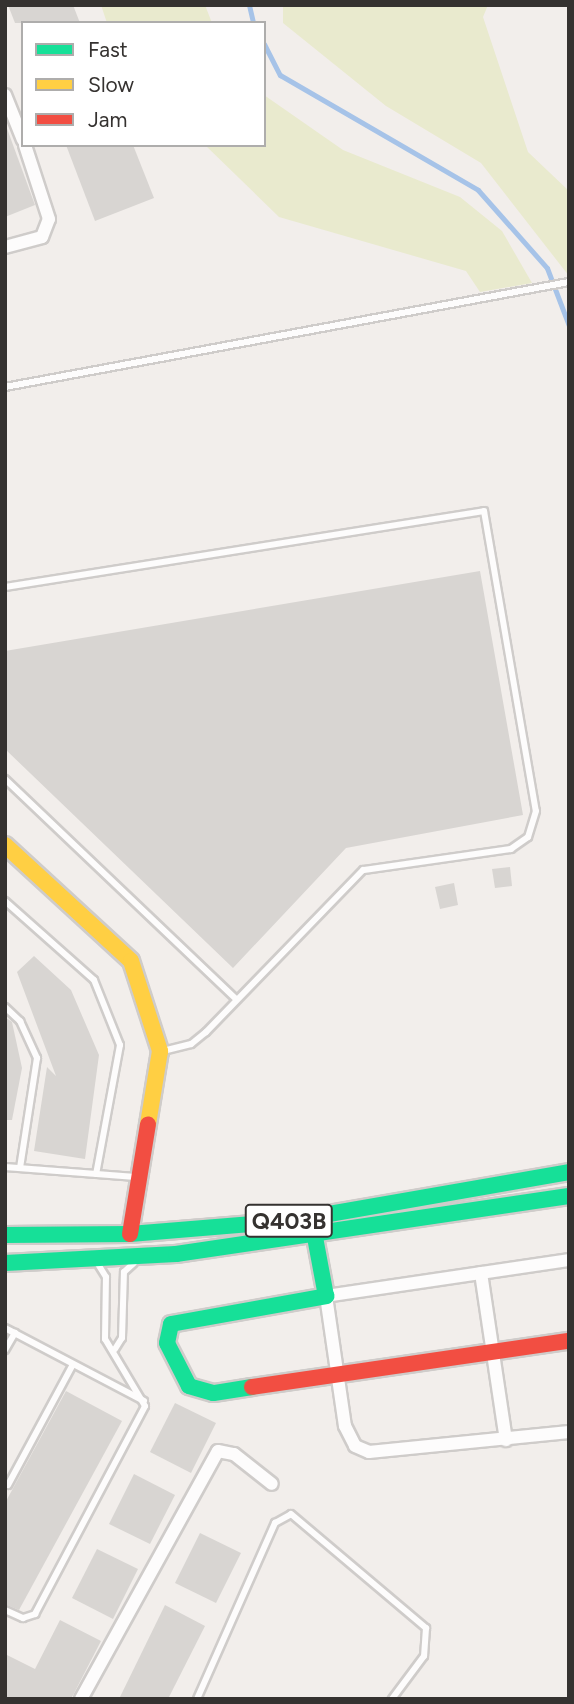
<!DOCTYPE html>
<html>
<head>
<meta charset="utf-8">
<style>
  body { margin:0 }
  #map { position:relative; width:574px; height:1704px; overflow:hidden; background:#f2eeeb; font-family:Figtree,sans-serif }
  div>[style] { position:absolute }
  .green>* { inset:0; background:#e9eace }
  .stream>* { height:5px; margin:-2.5px; padding:0 2.5px; transform-origin:2.5px; border-radius:2.5px; background:#a6c3e8 }
  .building>* { inset:0; background:#d8d5d2 }
  .roads { filter:drop-shadow(2px 0 #cfccca) drop-shadow(-2px 0 #cfccca) drop-shadow(0 2px #cfccca) drop-shadow(0 -2px #cfccca) }
  .lane>* { height:6px; margin:-3px; padding:0 3px; transform-origin:3px; border-radius:3px; background:#fdfcfc }
  .street>* { height:12px; margin:-6px; padding:0 6px; transform-origin:6px; border-radius:6px; background:#fdfcfc }
  .fast>* { height:16px; margin:-8px; padding:0 8px; transform-origin:8px; border-radius:8px; background:#16e098 }
  .slow>* { height:16px; margin:-8px; padding:0 8px; transform-origin:8px; border-radius:8px; background:#ffcf43 }
  .jam>* { height:16px; margin:-8px; padding:0 8px; transform-origin:8px; border-radius:8px; background:#f24e42 }
  span { translate:-50% -50%; white-space:nowrap; text-align:center; line-height:1.15; -webkit-text-stroke:5px #fff; paint-order:stroke }
  .shield-label span { padding:2px 5px; background:#fff; border:2px solid; border-radius:5px; -webkit-text-stroke-width:0 }
  .shield-label { font-size:23px; color:#353230; font-weight:700 }
  .frame { position:absolute; inset:0; border:7px solid #353230; pointer-events:none }
  .legend { position:absolute; left:21px; top:21px; width:245px; height:126px; box-sizing:border-box; background:#fff; border:2px solid #aeadac; margin:0; padding:9px 12px; list-style:none; font-size:21px; color:#353230 }
  .legend li { display:flex; align-items:center; gap:14px; height:35px }
  .legend b { width:35px; border:2px solid #aeadac }
</style>
</head>
<body>
<div id="map">
  <div class="green">
    <div style="clip-path:polygon(101px 5px,205px 5px,212px 23px,107px 23px)"></div>
    <div style="clip-path:polygon(283px 5px,488px 5px,483px 17px,528px 152px,569px 191px,569px 276px,481px 163px,386px 106px,283px 23px)"></div>
    <div style="clip-path:polygon(264px 95px,343px 150px,460px 197px,502px 231px,532px 283px,480px 292px,466px 271px,279px 217px,205px 145px,264px 145px)"></div>
  </div>
  <div class="stream">
    <div style="left:249px;top:5px;width:18px;rotate:77deg"></div>
    <div style="left:264px;top:44px;width:35px;rotate:63deg"></div>
    <div style="left:280px;top:75px;width:229px;rotate:30.1deg"></div>
    <div style="left:478px;top:190px;width:104px;rotate:48.5deg"></div>
    <div style="left:547px;top:268px;width:62px;rotate:69.2deg"></div>
  </div>
  <div class="building">
    <div style="clip-path:polygon(8px 5px,73px 5px,80px 23px,15px 23px)"></div>
    <div style="clip-path:polygon(5px 123px,35px 205px,5px 217px)"></div>
    <div style="clip-path:polygon(66px 145px,133px 145px,154px 198px,95px 221px)"></div>
    <div style="clip-path:polygon(480px 571px,523px 815px,346px 848px,233px 968px,5px 749px,5px 651px)"></div>
    <div style="clip-path:polygon(510px 867px,512px 886px,495px 888px,492px 869px)"></div>
    <div style="clip-path:polygon(454px 883px,458px 905px,440px 909px,435px 887px)"></div>
    <div style="clip-path:polygon(34px 956px,71px 990px,99px 1055px,85px 1159px,34px 1151px,47px 1067px,56px 1076px,17px 972px)"></div>
    <div style="clip-path:polygon(5px 1017px,12px 1022px,22px 1068px,12px 1120px,5px 1120px)"></div>
    <div style="clip-path:polygon(66px 1391px,122px 1421px,19px 1610px,5px 1604px,5px 1503px)"></div>
    <div style="clip-path:polygon(175px 1403px,216px 1423px,191px 1473px,150px 1452px)"></div>
    <div style="clip-path:polygon(134px 1474px,175px 1495px,150px 1544px,109px 1524px)"></div>
    <div style="clip-path:polygon(200px 1533px,241px 1553px,216px 1603px,175px 1583px)"></div>
    <div style="clip-path:polygon(97px 1549px,138px 1569px,113px 1619px,72px 1598px)"></div>
    <div style="clip-path:polygon(165px 1605px,205px 1626px,168px 1699px,119px 1699px)"></div>
    <div style="clip-path:polygon(60px 1620px,101px 1641px,71px 1699px,5px 1699px,5px 1654px,35px 1669px)"></div>
  </div>
  <div class="roads">
    <div class="lane">
      <div style="left:5px;top:387px;width:574px;rotate:-10.55deg"></div>
      <div style="left:5px;top:587px;width:485px;rotate:-9deg"></div>
      <div style="left:484px;top:511px;width:304px;rotate:80.2deg"></div>
      <div style="left:536px;top:811px;width:27px;rotate:107deg"></div>
      <div style="left:528px;top:837px;width:21px;rotate:145deg"></div>
      <div style="left:511px;top:849px;width:149px;rotate:171.9deg"></div>
      <div style="left:363px;top:870px;width:226px;rotate:134.1deg"></div>
      <div style="left:206px;top:1032px;width:19px;rotate:141deg"></div>
      <div style="left:191px;top:1044px;width:29px;rotate:166deg"></div>
      <div style="left:5px;top:779px;width:318px;rotate:43.6deg"></div>
      <div style="left:5px;top:901px;width:119px;rotate:41.6deg"></div>
      <div style="left:94px;top:980px;width:70px;rotate:68.2deg"></div>
      <div style="left:120px;top:1045px;width:131px;rotate:100.5deg"></div>
      <div style="left:5px;top:1007px;width:21px;rotate:43deg"></div>
      <div style="left:20px;top:1021px;width:41px;rotate:65.3deg"></div>
      <div style="left:37px;top:1058px;width:111px;rotate:98.8deg"></div>
      <div style="left:5px;top:1167px;width:131px;rotate:4.4deg"></div>
      <div style="left:5px;top:1328px;width:157px;rotate:27.7deg"></div>
      <div style="left:115px;top:1349px;width:13px;rotate:-58deg"></div>
      <div style="left:122px;top:1338px;width:66px;rotate:-88.3deg"></div>
      <div style="left:124px;top:1272px;width:13px;rotate:-42deg"></div>
      <div style="left:5px;top:1350px;width:20px;rotate:-60deg"></div>
      <div style="left:8px;top:1485px;width:135px;rotate:-61.7deg"></div>
      <div style="left:5px;top:1610px;width:20px;rotate:24deg"></div>
      <div style="left:23px;top:1618px;width:13px;rotate:-18deg"></div>
      <div style="left:35px;top:1614px;width:235px;rotate:-62.1deg"></div>
      <div style="left:145px;top:1406px;width:78px;rotate:-120.8deg"></div>
      <div style="left:105px;top:1339px;width:62px;rotate:-89.1deg"></div>
      <div style="left:106px;top:1277px;width:15px;rotate:-122deg"></div>
      <div style="left:197px;top:1699px;width:193px;rotate:-66.1deg"></div>
      <div style="left:275px;top:1523px;width:18px;rotate:-29deg"></div>
      <div style="left:291px;top:1514px;width:177px;rotate:40.2deg"></div>
      <div style="left:426px;top:1628px;width:28px;rotate:94deg"></div>
      <div style="left:424px;top:1656px;width:54px;rotate:126.7deg"></div>
    </div>
    <div class="street">
      <div style="left:5px;top:95px;width:48px;rotate:68.2deg"></div>
      <div style="left:5px;top:247px;width:38px;rotate:-15deg"></div>
      <div style="left:42px;top:237px;width:19px;rotate:-69deg"></div>
      <div style="left:49px;top:219px;width:78px;rotate:-108deg"></div>
      <div style="left:569px;top:1260px;width:246px;rotate:171.6deg"></div>
      <div style="left:326px;top:1296px;width:131px;rotate:81.7deg"></div>
      <div style="left:345px;top:1426px;width:22px;rotate:63deg"></div>
      <div style="left:355px;top:1446px;width:15px;rotate:23deg"></div>
      <div style="left:369px;top:1452px;width:201px;rotate:-5.7deg"></div>
      <div style="left:481px;top:1273px;width:169px;rotate:81.5deg"></div>
      <div style="left:81px;top:1699px;width:283px;rotate:-61.1deg"></div>
      <div style="left:218px;top:1451px;width:16px;rotate:11deg"></div>
      <div style="left:234px;top:1454px;width:48px;rotate:38.3deg"></div>
    </div>
    <div class="fast">
      <div style="left:5px;top:1235px;width:125px;rotate:-0.5deg"></div>
      <div style="left:130px;top:1234px;width:160px;rotate:-4.7deg"></div>
      <div style="left:289px;top:1221px;width:284px;rotate:-9.9deg"></div>
      <div style="left:5px;top:1263px;width:171px;rotate:-3deg"></div>
      <div style="left:176px;top:1254px;width:397px;rotate:-8.4deg"></div>
      <div style="left:252px;top:1387px;width:39px;rotate:171deg"></div>
      <div style="left:213px;top:1393px;width:25px;rotate:-164deg"></div>
      <div style="left:189px;top:1386px;width:48px;rotate:-117.1deg"></div>
      <div style="left:167px;top:1343px;width:19px;rotate:-78deg"></div>
      <div style="left:171px;top:1324px;width:158px;rotate:-10.2deg"></div>
      <div style="left:326px;top:1296px;width:60px;rotate:-100.6deg"></div>
    </div>
    <div class="slow">
      <div style="left:5px;top:845px;width:171px;rotate:42.6deg"></div>
      <div style="left:131px;top:961px;width:95px;rotate:72.1deg"></div>
      <div style="left:160px;top:1051px;width:74px;rotate:99.3deg"></div>
    </div>
    <div class="jam">
      <div style="left:130px;top:1234px;width:111px;rotate:-80.7deg"></div>
      <div style="left:252px;top:1387px;width:320px;rotate:-8.3deg"></div>
    </div>
  </div>
  <div class="shield-label">
    <span style="left:289px;top:1221px">Q403B</span>
  </div>
  <div class="frame"></div>
  <ul class="legend">
  <li><b style="height:9px;background:#16e098"></b>Fast</li>
  <li><b style="height:9px;background:#ffcf43"></b>Slow</li>
  <li><b style="height:9px;background:#f24e42"></b>Jam</li>
  </ul>
</div>
</body>
</html>
